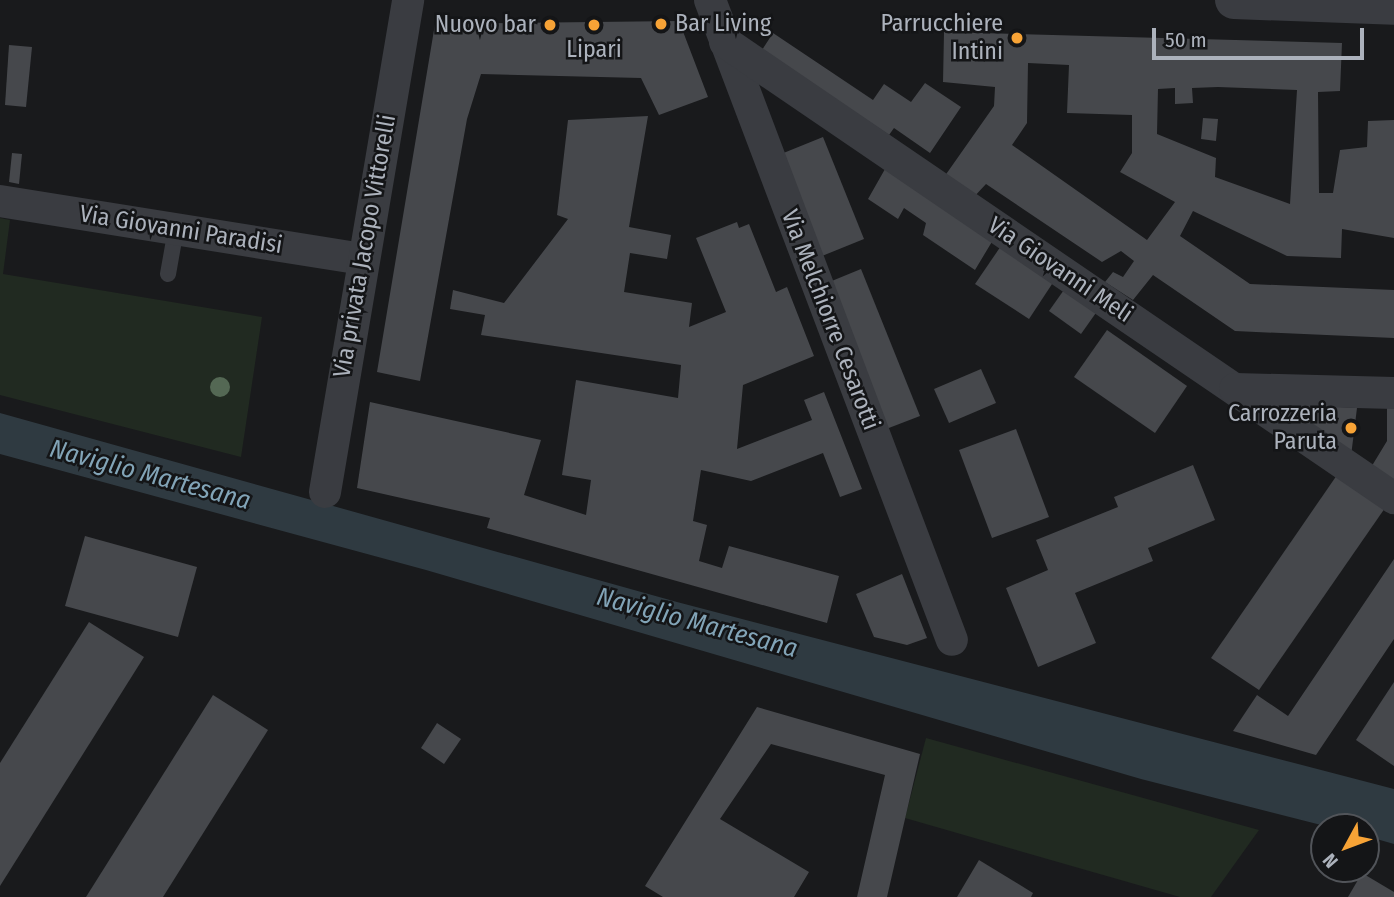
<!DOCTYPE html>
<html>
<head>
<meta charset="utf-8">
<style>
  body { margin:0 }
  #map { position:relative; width:1394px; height:897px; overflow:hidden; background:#191a1c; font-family:"Fira Sans Condensed",sans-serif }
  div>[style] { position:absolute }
  .green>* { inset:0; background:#212a21 }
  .water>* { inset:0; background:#2f3a41 }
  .building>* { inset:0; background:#46484c }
  .service>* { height:16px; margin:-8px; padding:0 8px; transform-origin:8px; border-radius:8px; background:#3a3c41 }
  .minor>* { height:32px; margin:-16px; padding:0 16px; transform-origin:16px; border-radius:16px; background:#3a3c41 }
  .tertiary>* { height:38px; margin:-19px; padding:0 19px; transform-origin:19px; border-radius:19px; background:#3a3c41 }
  .trees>* { width:20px; height:20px; margin:-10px; border-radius:50%; background:#546854 }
  .dots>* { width:19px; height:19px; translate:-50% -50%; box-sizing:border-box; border:4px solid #141517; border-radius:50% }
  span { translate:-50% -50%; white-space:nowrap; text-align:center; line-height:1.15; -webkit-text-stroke:5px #141517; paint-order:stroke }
  .poi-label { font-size:24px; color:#acb2bc }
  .left { translate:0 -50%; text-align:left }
  .right { translate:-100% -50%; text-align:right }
  .street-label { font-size:24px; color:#acb2bc }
  .water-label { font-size:26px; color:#82a4b7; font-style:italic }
  .north { position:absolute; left:1310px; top:813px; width:70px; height:70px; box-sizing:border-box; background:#141517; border:2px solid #515459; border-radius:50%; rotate:229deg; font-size:19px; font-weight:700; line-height:28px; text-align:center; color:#acb2bc }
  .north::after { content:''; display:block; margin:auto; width:24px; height:32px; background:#f7a336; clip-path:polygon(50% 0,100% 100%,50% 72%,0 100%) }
  .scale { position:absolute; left:1152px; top:28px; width:212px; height:32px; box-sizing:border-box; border:4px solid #acb2bc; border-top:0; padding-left:9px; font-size:21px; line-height:24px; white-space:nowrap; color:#acb2bc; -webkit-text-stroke:5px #141517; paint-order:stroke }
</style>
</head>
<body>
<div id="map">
  <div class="green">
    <div style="clip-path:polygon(0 218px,10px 220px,3px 274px,262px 317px,241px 457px,0 395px)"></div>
    <div style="clip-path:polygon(926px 738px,1259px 830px,1211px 897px,1180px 897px,905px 818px)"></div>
  </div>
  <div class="water">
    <div style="clip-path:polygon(0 413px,677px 602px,1394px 789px,1394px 844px,1366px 836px,1366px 827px,1329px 827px,1141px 779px,426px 570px,0 454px)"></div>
  </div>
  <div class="building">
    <div style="clip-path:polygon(679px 21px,708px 97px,659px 115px,641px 78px,481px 74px,467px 119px,420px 381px,377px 372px,435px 24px)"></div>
    <div style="clip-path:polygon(evenodd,944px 32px,1342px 43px,1340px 91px,1318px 92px,1319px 193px,1333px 193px,1340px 150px,1367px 147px,1368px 121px,1394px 120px,1394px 238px,1342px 229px,1341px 258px,1287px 256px,1193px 211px,1180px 236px,1250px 284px,1394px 290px,1394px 338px,1235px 331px,1153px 275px,1133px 300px,1105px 282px,1113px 272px,1123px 277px,1134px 261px,1121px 251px,1102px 262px,986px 184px,972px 199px,942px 180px,994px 106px,995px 87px,943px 82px,944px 32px,1028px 63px,1069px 65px,1067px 113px,1132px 115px,1132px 153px,1120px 172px,1175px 202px,1147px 240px,1012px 145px,1027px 123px,1028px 63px,944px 32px,1218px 87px,1297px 90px,1290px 204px,1215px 177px,1216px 158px,1157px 134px,1158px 89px,1175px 88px,1175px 104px,1193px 103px,1192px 88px,1218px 87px)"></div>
    <div style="clip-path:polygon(773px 33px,873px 100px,884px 84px,911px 102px,925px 83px,961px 107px,930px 153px,894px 128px,889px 135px,762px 50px)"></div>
    <div style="clip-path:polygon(9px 45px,32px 47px,26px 107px,5px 105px)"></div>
    <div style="clip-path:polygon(648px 116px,629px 227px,671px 235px,667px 259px,630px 253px,624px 292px,692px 303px,689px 327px,726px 312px,696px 238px,737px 222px,739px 228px,749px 224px,776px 292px,787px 287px,814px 356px,743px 385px,737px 449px,812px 420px,804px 400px,824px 392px,862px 489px,840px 497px,823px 453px,751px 481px,701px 470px,693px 521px,707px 525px,699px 561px,722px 568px,729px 546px,839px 576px,827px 623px,487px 528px,490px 518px,357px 488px,370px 402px,541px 440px,524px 495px,586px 515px,591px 480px,562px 475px,576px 380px,678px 398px,681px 365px,481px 335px,485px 315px,450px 309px,453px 290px,504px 303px,568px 219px,557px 215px,568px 120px)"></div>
    <div style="clip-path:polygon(1203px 118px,1218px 119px,1216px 141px,1201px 139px)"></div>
    <div style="clip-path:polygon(823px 137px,864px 239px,822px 256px,781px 154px)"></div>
    <div style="clip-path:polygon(12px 153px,22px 154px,19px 184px,9px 182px)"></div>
    <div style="clip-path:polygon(889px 162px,996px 235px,975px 270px,923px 235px,926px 223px,904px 208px,898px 219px,868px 199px)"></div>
    <div style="clip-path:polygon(1003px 243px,1056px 278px,1029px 319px,975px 284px)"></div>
    <div style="clip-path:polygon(861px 269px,920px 416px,881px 431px,822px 285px)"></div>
    <div style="clip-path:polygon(1066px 287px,1098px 310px,1081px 334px,1049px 311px)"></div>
    <div style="clip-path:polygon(1107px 330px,1187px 386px,1155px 433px,1074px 377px)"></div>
    <div style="clip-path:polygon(981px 369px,996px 403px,949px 423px,934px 389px)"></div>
    <div style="clip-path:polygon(1287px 404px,1357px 408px,1351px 456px,1285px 412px)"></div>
    <div style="clip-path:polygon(1387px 406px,1394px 406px,1394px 480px,1370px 469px,1387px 441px)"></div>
    <div style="clip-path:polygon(1016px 429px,1049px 517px,992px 538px,959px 450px)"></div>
    <div style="clip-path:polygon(1193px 465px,1215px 520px,1148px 548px,1153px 561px,1075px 593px,1096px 643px,1038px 667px,1006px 588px,1048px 570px,1036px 540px,1118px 507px,1114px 497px)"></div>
    <div style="clip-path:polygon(1337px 475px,1385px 508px,1259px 690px,1211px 658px)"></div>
    <div style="clip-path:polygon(85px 536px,197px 567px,178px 637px,65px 606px)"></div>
    <div style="clip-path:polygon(1394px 559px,1394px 639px,1316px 755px,1233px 731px,1257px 695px,1288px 716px)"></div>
    <div style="clip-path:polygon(902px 574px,927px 638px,907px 645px,874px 637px,856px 594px)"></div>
    <div style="clip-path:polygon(89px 622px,144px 657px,0 886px,0 763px)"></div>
    <div style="clip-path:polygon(1394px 682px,1394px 766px,1356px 740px)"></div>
    <div style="clip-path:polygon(213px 695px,268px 730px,163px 897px,86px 897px)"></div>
    <div style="clip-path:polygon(757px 707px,920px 754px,887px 897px,857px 897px,885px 775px,771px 744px,720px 819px,809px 872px,794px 897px,663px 897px,645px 886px)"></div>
    <div style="clip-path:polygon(437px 723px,461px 739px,444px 764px,421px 748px)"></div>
    <div style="clip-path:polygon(979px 860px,1033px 893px,1031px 897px,957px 897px)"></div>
    <div style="clip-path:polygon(1362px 873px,1394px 892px,1394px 897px,1348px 897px)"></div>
  </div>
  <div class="service">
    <div style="left:168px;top:274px;width:46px;rotate:-79.9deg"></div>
  </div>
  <div class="minor">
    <div style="left:710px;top:0;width:684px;rotate:69.29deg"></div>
    <div style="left:725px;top:42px;width:810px;rotate:34.28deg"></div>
    <div style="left:0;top:201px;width:367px;rotate:9.1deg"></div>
    <div style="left:1235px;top:389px;width:159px;rotate:1.4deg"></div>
    <div style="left:325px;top:492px;width:499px;rotate:-80.4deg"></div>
  </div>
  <div class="tertiary">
    <div style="left:1234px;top:0;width:160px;rotate:2.1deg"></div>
  </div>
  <div class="trees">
    <div style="left:220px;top:387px"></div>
  </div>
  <div class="dots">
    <div style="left:661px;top:24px;background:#f7a336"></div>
    <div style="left:550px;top:25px;background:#f7a336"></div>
    <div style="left:594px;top:25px;background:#f7a336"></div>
    <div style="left:1017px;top:38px;background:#f7a336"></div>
    <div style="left:1351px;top:428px;background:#f7a336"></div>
  </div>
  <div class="poi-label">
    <span class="left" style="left:675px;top:24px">Bar Living</span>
    <span class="right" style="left:1003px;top:38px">Parrucchiere<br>Intini</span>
    <span class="right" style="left:536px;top:25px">Nuovo bar</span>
    <span style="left:594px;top:50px">Lipari</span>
    <span class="right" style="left:1337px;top:428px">Carrozzeria<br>Paruta</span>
  </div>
  <div class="street-label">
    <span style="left:181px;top:230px;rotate:9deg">Via Giovanni Paradisi</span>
    <span style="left:365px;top:246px;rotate:-80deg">Via privata Jacopo Vittorelli</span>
    <span style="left:1060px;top:270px;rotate:34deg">Via Giovanni Meli</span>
    <span style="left:830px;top:320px;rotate:69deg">Via Melchiorre Cesarotti</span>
  </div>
  <div class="water-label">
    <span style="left:150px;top:475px;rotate:15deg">Naviglio Martesana</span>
    <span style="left:697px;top:623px;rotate:15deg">Naviglio Martesana</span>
  </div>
  <div class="north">N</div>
  <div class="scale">50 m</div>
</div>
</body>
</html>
